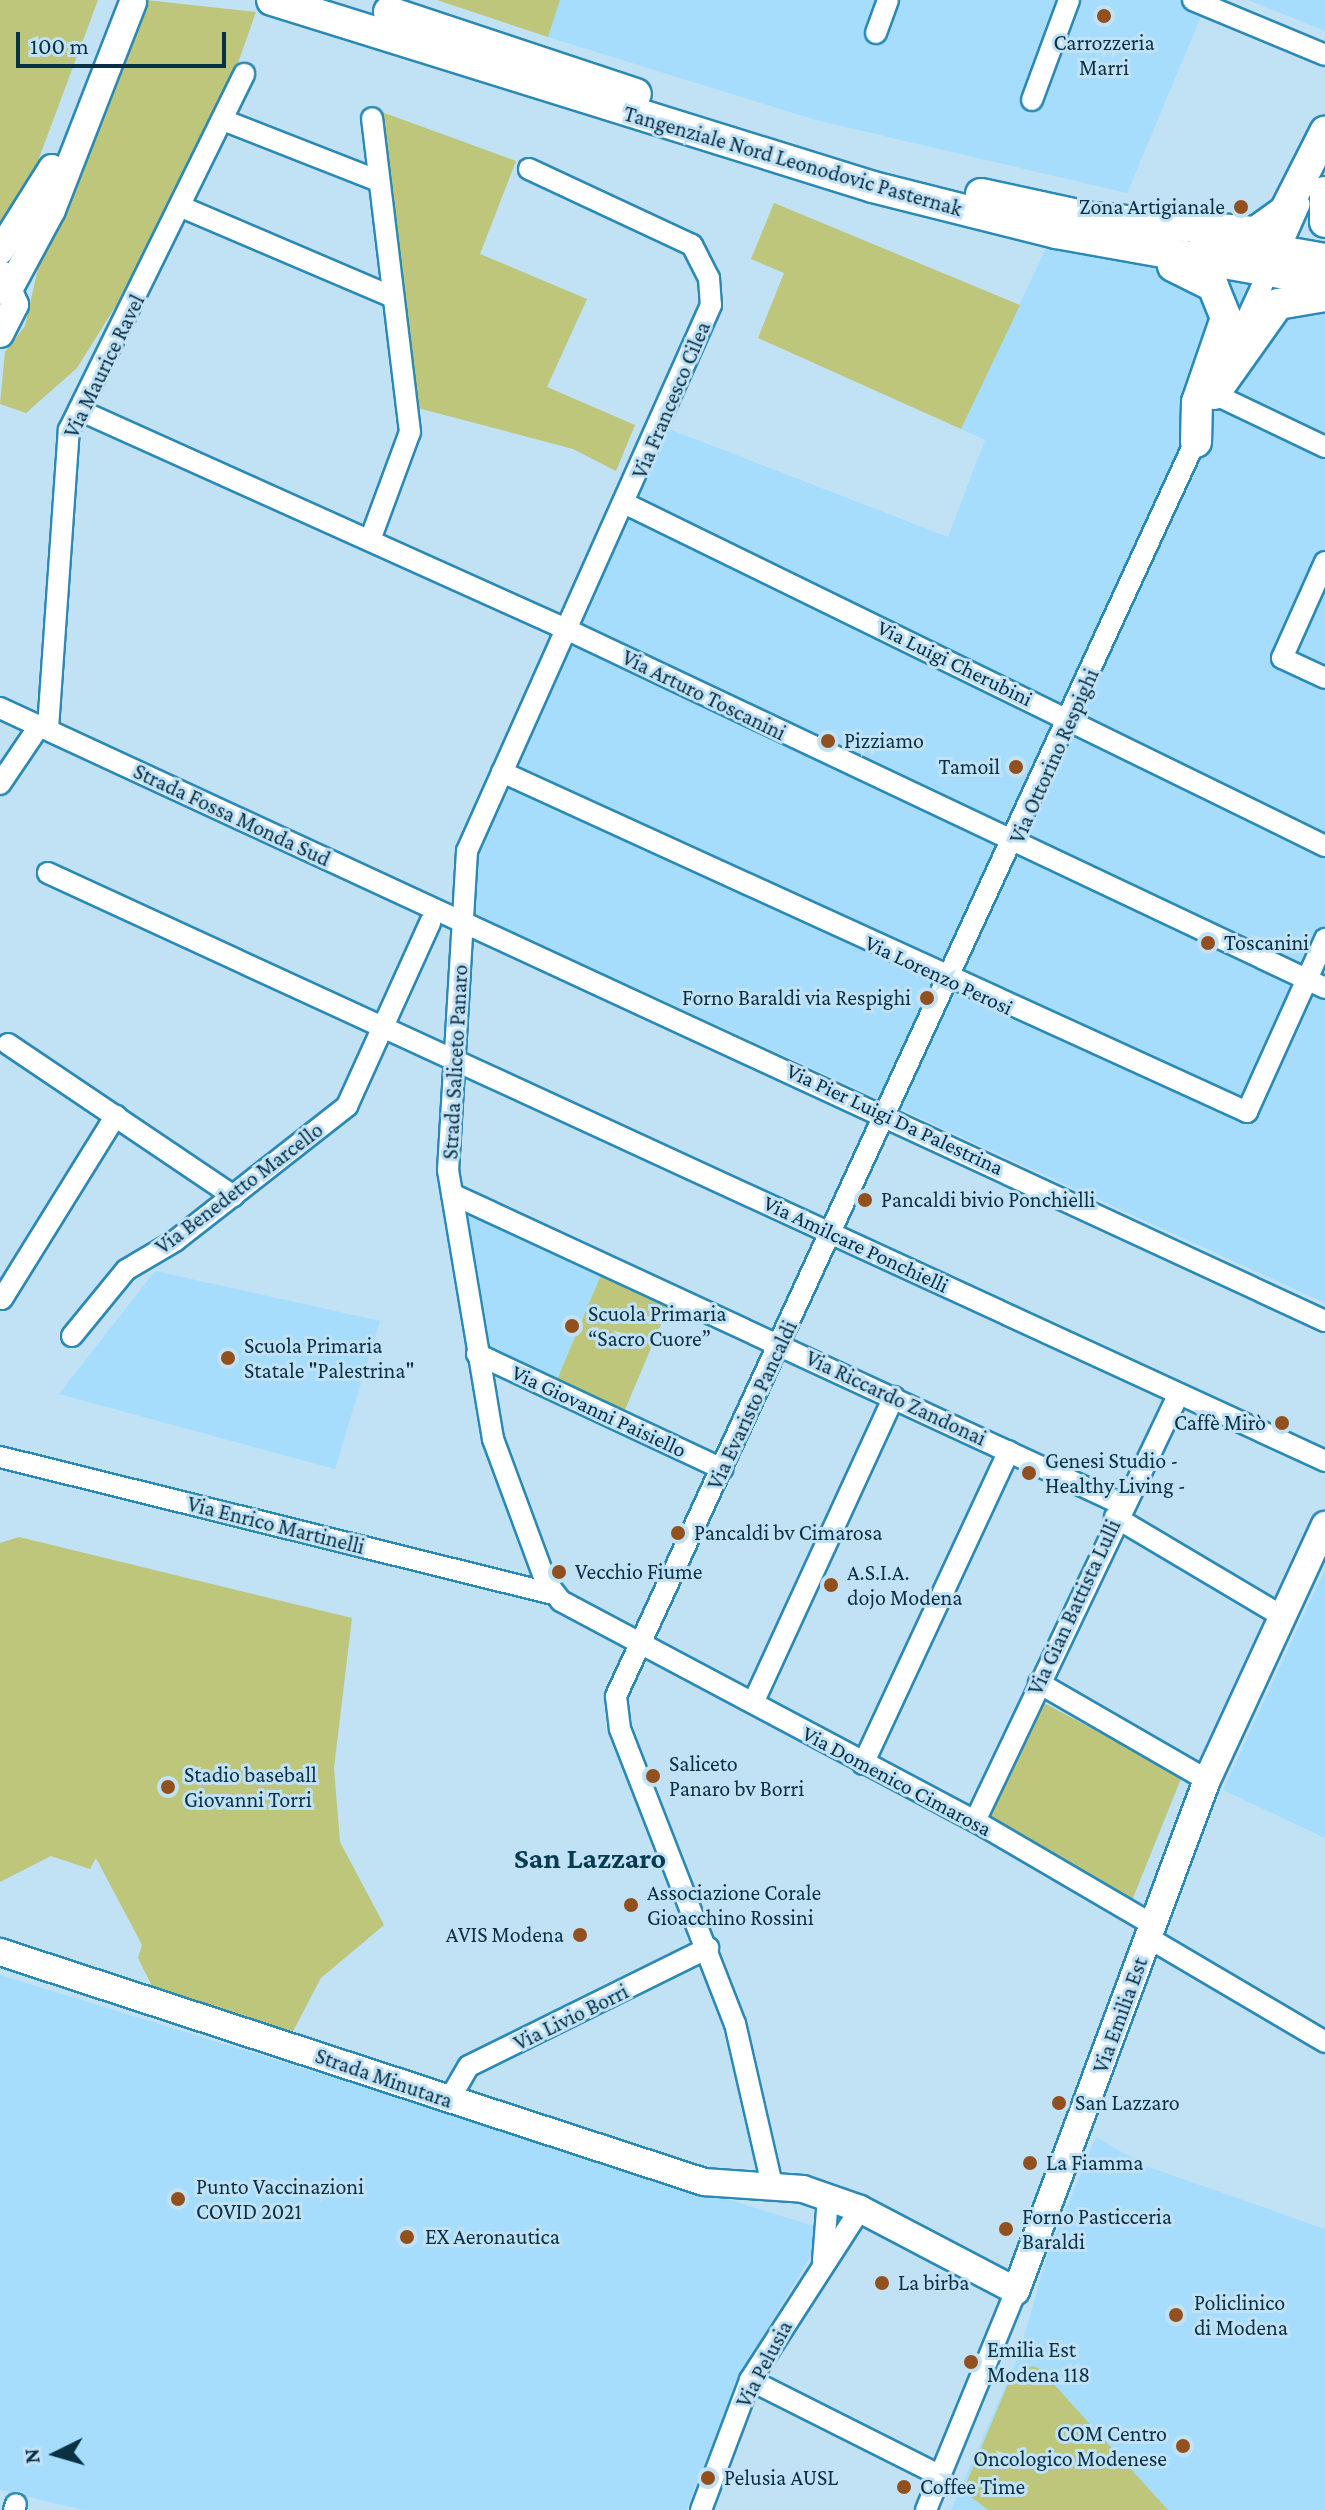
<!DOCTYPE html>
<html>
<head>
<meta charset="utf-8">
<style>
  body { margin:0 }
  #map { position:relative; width:1325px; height:2510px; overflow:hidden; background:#c1e1f5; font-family:"Crimson Pro",serif }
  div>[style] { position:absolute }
  .built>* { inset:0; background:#a6ddfc }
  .green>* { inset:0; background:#bdc67a }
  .roads { filter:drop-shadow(2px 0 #2b89b5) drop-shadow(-2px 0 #2b89b5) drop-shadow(0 2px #2b89b5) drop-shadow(0 -2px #2b89b5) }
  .minor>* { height:20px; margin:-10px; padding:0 10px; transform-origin:10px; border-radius:10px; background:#fff }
  .major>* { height:26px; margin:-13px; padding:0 13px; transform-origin:13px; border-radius:13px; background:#fff }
  .highway>* { height:30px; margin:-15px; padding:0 15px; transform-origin:15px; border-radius:15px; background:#fff }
  .dots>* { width:22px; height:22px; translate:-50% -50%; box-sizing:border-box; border:4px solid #c1e1f5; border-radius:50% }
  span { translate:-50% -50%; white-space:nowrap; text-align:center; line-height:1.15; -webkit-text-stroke:6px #c1e1f5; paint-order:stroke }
  .poi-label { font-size:22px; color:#093043 }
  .right { translate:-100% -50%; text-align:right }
  .left { translate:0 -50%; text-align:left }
  .street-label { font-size:22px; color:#093043 }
  .district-label { font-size:30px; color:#073b52; font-weight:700 }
  .north { position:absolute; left:16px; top:2414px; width:80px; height:80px; -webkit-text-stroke:6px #c1e1f5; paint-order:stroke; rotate:265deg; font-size:22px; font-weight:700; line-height:32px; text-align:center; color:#093043 }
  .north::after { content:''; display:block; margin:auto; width:28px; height:36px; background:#093043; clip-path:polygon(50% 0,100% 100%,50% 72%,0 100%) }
  .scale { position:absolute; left:16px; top:32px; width:210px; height:36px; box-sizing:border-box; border:4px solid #093043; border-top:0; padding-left:10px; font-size:24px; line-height:28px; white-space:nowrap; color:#093043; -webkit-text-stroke:6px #c1e1f5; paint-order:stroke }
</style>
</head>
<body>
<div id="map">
  <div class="built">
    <div style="clip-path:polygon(560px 0,1208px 0,1127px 193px,816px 120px,548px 37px)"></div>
    <div style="clip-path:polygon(1248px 0,1325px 0,1325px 31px)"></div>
    <div style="clip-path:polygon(1048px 244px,1325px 297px,1325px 1303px,472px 913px,474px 853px,669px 429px,948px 537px,985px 440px,961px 429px)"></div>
    <div style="clip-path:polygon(466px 1213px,669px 1305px,624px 1412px,486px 1347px)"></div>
    <div style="clip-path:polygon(155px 1271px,380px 1321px,335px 1469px,59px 1394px)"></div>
    <div style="clip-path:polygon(1325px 1569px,1325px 1838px,1223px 1790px)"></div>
    <div style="clip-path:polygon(0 1975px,814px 2226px,815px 2249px,741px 2373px,686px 2510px,83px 2510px,0 2490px)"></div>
    <div style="clip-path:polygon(1096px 2137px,1146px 2166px,1325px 2229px,1325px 2510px,951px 2510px,1019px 2355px,1047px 2255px)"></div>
  </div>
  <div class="green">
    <div style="clip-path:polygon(0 0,98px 0,36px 166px,0 224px)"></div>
    <div style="clip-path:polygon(146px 0,256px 12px,232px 80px,138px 270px,77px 368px,26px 413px,0 404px,5px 352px,25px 326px,41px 255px)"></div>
    <div style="clip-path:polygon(437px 0,560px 0,548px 37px)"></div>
    <div style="clip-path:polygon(379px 111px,516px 161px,480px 254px,587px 299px,547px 387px,635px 425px,616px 471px,573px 449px,414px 407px)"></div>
    <div style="clip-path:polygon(774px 203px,1020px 305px,961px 429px,758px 338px,784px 273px,751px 259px)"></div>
    <div style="clip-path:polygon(601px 1275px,669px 1305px,624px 1412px,557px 1380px)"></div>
    <div style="clip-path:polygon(19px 1537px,352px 1618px,334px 1768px,340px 1842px,384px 1925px,321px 1978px,291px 2035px,156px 1994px,138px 1958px,142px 1945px,96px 1858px,90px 1869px,51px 1856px,0 1882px,0 1543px)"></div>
    <div style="clip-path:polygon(1042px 1702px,1182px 1776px,1131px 1903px,989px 1819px)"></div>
    <div style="clip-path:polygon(1033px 2366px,1040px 2369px,1168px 2510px,988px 2510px,963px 2491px,1013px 2372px)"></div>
  </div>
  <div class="roads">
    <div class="minor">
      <div style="left:1193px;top:0;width:143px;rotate:22.6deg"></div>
      <div style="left:876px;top:33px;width:35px;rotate:-70deg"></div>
      <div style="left:1032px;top:100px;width:107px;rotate:-69.7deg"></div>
      <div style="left:223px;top:120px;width:164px;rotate:21.4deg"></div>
      <div style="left:529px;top:169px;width:180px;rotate:25deg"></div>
      <div style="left:692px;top:245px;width:37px;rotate:63deg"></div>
      <div style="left:709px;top:278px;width:27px;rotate:86deg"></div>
      <div style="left:711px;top:305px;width:598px;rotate:114.08deg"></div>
      <div style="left:467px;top:851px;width:320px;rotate:93.4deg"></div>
      <div style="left:448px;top:1170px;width:273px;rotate:80.5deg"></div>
      <div style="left:493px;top:1439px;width:153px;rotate:69.7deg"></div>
      <div style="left:546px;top:1582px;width:24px;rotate:52deg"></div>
      <div style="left:561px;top:1601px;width:469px;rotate:28deg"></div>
      <div style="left:975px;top:1821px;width:204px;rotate:30.3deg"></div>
      <div style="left:184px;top:208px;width:222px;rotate:23.1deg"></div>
      <div style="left:1285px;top:237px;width:36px;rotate:-66deg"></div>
      <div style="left:1230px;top:355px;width:76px;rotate:-65.1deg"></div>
      <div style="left:1214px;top:394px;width:123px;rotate:25.5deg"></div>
      <div style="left:79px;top:410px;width:536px;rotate:24.22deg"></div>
      <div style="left:568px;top:630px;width:837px;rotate:25.31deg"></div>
      <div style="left:626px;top:504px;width:778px;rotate:26.07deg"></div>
      <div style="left:370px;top:540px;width:115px;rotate:-69.7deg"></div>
      <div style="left:410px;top:432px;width:316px;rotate:-96.9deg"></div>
      <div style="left:1325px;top:562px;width:105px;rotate:114.1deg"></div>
      <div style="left:1282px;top:658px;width:47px;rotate:24.9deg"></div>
      <div style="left:0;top:708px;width:1460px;rotate:24.83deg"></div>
      <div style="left:48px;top:728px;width:299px;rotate:-86deg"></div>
      <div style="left:69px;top:430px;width:397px;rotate:-63.8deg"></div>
      <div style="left:502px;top:772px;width:819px;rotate:24.53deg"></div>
      <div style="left:1247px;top:1112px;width:190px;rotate:-65.7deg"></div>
      <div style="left:0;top:784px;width:71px;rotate:-55.9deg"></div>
      <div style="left:48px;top:873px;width:1406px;rotate:24.72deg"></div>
      <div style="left:8px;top:1044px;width:272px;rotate:34deg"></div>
      <div style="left:452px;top:1194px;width:737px;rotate:24.86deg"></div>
      <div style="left:2px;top:1299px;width:216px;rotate:-58.2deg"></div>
      <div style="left:72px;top:1336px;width:85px;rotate:-50.7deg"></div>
      <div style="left:126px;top:1270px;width:57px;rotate:-30.6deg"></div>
      <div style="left:175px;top:1241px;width:219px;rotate:-38.1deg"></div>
      <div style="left:347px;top:1106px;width:201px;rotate:-65.6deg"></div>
      <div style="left:477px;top:1354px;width:271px;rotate:25.1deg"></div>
      <div style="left:0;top:1457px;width:570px;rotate:13.91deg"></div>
      <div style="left:1115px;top:1517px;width:194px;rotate:30.7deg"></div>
      <div style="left:1039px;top:1683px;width:194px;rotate:30deg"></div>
      <div style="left:753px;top:1703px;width:337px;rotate:-65.3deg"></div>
      <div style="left:863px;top:1764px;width:345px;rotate:-65deg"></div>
      <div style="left:975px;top:1821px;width:472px;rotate:-64.5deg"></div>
      <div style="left:1147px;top:1937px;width:207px;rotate:30.5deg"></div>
      <div style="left:449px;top:2100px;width:39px;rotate:-60deg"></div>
      <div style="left:469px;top:2066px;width:267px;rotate:-26.3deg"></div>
      <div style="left:772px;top:2185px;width:165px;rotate:-102.9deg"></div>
      <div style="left:735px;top:2024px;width:317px;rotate:-111.3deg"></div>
      <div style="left:620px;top:1729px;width:33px;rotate:-97deg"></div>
      <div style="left:616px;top:1696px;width:1391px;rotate:-65.22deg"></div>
      <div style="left:823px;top:2261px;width:63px;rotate:-85.5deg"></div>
      <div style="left:750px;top:2380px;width:214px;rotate:26.7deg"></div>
      <div style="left:14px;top:2510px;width:6px;rotate:-72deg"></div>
      <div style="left:701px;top:2510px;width:139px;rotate:-69.3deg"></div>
      <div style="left:750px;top:2380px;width:203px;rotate:-57.2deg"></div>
      <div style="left:926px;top:2510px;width:237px;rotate:-67.7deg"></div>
    </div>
    <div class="major">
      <div style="left:0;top:251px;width:98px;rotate:-57.9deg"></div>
      <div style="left:11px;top:286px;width:86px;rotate:-61.7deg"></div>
      <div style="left:52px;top:210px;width:223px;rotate:-68.7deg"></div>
      <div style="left:0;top:334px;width:33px;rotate:-63deg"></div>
      <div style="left:15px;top:305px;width:33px;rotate:-113deg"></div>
      <div style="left:0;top:1952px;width:741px;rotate:18.09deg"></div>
      <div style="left:704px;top:2182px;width:99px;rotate:4deg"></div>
      <div style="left:803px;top:2189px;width:60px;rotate:19.3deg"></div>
      <div style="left:860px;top:2209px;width:176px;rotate:27.7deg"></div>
      <div style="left:1016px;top:2291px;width:546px;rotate:-69.51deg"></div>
      <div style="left:1207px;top:1780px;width:281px;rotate:-65.2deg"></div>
    </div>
    <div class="highway">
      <div style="left:272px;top:0;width:629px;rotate:17.28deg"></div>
      <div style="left:873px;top:187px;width:189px;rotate:14.1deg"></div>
      <div style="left:1056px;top:233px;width:273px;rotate:10.1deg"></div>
      <div style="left:389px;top:12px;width:260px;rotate:18.4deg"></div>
      <div style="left:1325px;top:192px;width:30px;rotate:90deg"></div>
      <div style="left:981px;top:194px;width:132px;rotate:12.2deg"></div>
      <div style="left:1092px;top:218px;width:165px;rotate:4.9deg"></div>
      <div style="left:1256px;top:232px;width:36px;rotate:-36deg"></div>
      <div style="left:1285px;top:211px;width:89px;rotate:-63.1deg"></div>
      <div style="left:1205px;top:238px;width:122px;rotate:9.9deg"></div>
      <div style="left:1173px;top:266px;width:45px;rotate:26.6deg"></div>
      <div style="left:1213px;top:286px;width:35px;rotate:68deg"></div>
      <div style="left:1226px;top:318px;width:89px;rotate:109deg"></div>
      <div style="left:1197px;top:402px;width:40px;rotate:91.4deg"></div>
      <div style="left:1214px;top:394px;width:110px;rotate:-54.6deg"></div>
      <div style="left:1278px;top:304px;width:48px;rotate:-9.7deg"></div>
    </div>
  </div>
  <div class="dots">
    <div style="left:1104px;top:16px;background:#92501e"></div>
    <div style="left:1241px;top:207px;background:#92501e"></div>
    <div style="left:828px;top:741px;background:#92501e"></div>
    <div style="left:1016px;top:767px;background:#92501e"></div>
    <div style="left:1208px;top:943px;background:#92501e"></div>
    <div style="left:927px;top:998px;background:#92501e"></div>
    <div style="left:865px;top:1200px;background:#92501e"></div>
    <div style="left:572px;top:1326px;background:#92501e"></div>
    <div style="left:228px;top:1358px;background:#92501e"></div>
    <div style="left:1282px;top:1423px;background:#92501e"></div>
    <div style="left:1029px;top:1473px;background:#92501e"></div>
    <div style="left:678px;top:1533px;background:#92501e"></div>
    <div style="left:559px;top:1572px;background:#92501e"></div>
    <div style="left:831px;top:1585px;background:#92501e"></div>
    <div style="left:653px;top:1776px;background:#92501e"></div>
    <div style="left:168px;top:1787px;background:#92501e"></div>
    <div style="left:631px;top:1905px;background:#92501e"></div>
    <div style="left:580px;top:1935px;background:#92501e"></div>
    <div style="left:1059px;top:2103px;background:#92501e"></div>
    <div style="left:1030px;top:2163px;background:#92501e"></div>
    <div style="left:178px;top:2199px;background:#92501e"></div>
    <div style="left:1006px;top:2229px;background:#92501e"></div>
    <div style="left:407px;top:2237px;background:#92501e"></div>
    <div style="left:882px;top:2283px;background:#92501e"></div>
    <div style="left:1176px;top:2315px;background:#92501e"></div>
    <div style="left:971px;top:2362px;background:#92501e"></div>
    <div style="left:1183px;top:2446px;background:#92501e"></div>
    <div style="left:708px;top:2478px;background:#92501e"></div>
    <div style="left:904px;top:2487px;background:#92501e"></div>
  </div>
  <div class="poi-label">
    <span style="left:1104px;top:55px">Carrozzeria<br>Marri</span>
    <span class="right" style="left:1225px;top:207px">Zona Artigianale</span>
    <span class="left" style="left:844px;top:741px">Pizziamo</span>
    <span class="right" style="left:1000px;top:767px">Tamoil</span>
    <span class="left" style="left:1224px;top:943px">Toscanini</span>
    <span class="right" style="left:911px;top:998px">Forno Baraldi via Respighi</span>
    <span class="left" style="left:881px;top:1200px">Pancaldi bivio Ponchielli</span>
    <span class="left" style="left:588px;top:1326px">Scuola Primaria<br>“Sacro Cuore”</span>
    <span class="left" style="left:244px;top:1358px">Scuola Primaria<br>Statale "Palestrina"</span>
    <span class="right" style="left:1266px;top:1423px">Caffè Mirò</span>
    <span class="left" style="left:1045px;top:1473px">Genesi Studio -<br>Healthy Living -</span>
    <span class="left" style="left:694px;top:1533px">Pancaldi bv Cimarosa</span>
    <span class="left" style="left:575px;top:1572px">Vecchio Fiume</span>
    <span class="left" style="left:847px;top:1585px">A.S.I.A.<br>dojo Modena</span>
    <span class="left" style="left:669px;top:1776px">Saliceto<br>Panaro bv Borri</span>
    <span class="left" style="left:184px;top:1787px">Stadio baseball<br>Giovanni Torri</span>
    <span class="left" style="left:647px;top:1905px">Associazione Corale<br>Gioacchino Rossini</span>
    <span class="right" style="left:564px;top:1935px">AVIS Modena</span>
    <span class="left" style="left:1075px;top:2103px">San Lazzaro</span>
    <span class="left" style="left:1046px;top:2163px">La Fiamma</span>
    <span class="left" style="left:196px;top:2199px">Punto Vaccinazioni<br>COVID 2021</span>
    <span class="left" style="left:1022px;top:2229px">Forno Pasticceria<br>Baraldi</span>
    <span class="left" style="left:425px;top:2237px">EX Aeronautica</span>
    <span class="left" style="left:898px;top:2283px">La birba</span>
    <span class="left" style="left:1194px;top:2315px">Policlinico<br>di Modena</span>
    <span class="left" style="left:987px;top:2362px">Emilia Est<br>Modena 118</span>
    <span class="right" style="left:1167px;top:2446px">COM Centro<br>Oncologico Modenese</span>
    <span class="left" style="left:724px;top:2478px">Pelusia AUSL</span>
    <span class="left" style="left:920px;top:2487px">Coffee Time</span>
  </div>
  <div class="street-label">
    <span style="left:793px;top:161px;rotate:16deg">Tangenziale Nord Leonodovic Pasternak</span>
    <span style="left:104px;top:366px;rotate:-64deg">Via Maurice Ravel</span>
    <span style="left:671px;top:400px;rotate:-67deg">Via Francesco Cilea</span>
    <span style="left:955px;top:663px;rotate:26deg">Via Luigi Cherubini</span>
    <span style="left:704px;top:695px;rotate:26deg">Via Arturo Toscanini</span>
    <span style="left:1054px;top:756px;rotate:-66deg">Via Ottorino Respighi</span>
    <span style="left:232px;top:815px;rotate:25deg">Strada Fossa Monda Sud</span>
    <span style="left:939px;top:975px;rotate:25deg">Via Lorenzo Perosi</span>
    <span style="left:455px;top:1062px;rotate:-87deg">Strada Saliceto Panaro</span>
    <span style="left:895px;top:1119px;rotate:25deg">Via Pier Luigi Da Palestrina</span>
    <span style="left:239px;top:1188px;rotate:-37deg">Via Benedetto Marcello</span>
    <span style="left:856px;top:1244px;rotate:25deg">Via Amilcare Ponchielli</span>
    <span style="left:896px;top:1398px;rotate:25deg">Via Riccardo Zandonai</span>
    <span style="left:752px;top:1405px;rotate:-65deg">Via Evaristo Pancaldi</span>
    <span style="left:599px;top:1411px;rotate:25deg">Via Giovanni Paisiello</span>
    <span style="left:276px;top:1525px;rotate:14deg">Via Enrico Martinelli</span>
    <span style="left:1074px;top:1607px;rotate:-65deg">Via Gian Battista Lulli</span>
    <span style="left:897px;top:1781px;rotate:28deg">Via Domenico Cimarosa</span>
    <span style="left:1120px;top:2015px;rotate:-70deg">Via Emilia Est</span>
    <span style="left:571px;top:2017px;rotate:-26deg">Via Livio Borri</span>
    <span style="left:384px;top:2078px;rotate:19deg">Strada Minutara</span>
    <span style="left:764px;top:2364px;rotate:-62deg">Via Pelusia</span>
  </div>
  <div class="district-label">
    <span style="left:590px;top:1858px">San Lazzaro</span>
  </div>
  <div class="north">N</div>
  <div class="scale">100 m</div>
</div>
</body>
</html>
